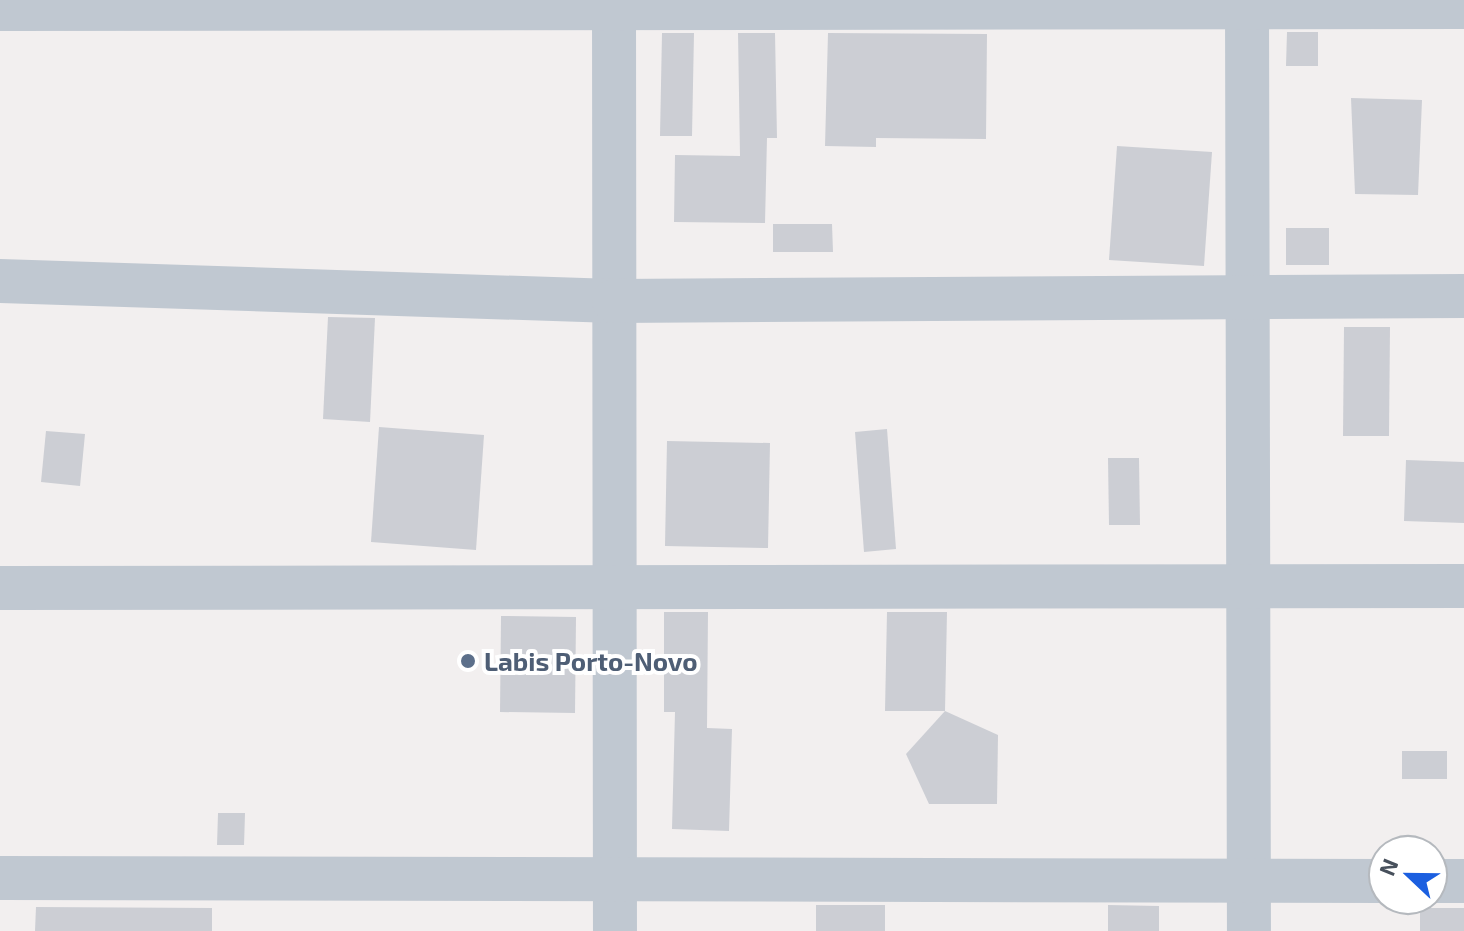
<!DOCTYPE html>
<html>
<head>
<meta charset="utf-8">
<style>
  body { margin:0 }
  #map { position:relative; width:1464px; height:931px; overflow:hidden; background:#f2efef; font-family:"Exo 2",sans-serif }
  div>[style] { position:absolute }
  .building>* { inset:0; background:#ccced4 }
  .minor>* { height:44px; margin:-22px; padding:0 22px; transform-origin:22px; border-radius:22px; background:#c0c8d1 }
  .dots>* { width:22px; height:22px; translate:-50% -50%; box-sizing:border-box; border:4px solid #fff; border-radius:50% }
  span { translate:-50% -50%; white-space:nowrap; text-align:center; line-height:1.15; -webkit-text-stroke:8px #fff; paint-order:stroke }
  .service-label { font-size:26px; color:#4e5e75; font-weight:700 }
  .left { translate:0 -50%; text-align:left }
  .north { position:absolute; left:1368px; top:835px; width:80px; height:80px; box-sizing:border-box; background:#fff; border:2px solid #b5b9be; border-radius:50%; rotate:292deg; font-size:22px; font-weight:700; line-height:32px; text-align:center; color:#47505c }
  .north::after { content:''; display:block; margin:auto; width:28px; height:36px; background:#1b5fe0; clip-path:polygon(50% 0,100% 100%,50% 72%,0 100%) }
</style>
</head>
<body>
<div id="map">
  <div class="building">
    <div style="clip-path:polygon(1287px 32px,1318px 32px,1318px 66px,1286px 66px)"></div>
    <div style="clip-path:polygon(662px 33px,694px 33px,692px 136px,660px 136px)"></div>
    <div style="clip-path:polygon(738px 33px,775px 33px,777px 138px,767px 138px,765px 223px,674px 222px,675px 155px,740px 156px)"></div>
    <div style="clip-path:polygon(828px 33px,987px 34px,986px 139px,876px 138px,876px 147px,825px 146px)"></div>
    <div style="clip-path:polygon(1351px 98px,1422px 100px,1418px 195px,1355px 194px)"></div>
    <div style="clip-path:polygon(1117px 146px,1212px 152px,1204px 266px,1109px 260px)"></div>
    <div style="clip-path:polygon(773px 224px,832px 224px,833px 252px,773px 252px)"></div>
    <div style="clip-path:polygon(1286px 228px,1329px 228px,1329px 265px,1286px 265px)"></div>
    <div style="clip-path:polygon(328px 317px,375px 318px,370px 422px,323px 419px)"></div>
    <div style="clip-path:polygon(1344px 327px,1390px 327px,1389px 436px,1343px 436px)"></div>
    <div style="clip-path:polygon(379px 427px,484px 435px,476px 550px,371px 542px)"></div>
    <div style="clip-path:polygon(887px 429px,896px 549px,864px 552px,855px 432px)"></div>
    <div style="clip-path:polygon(46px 431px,85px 434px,80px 486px,41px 482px)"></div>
    <div style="clip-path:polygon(667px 441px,770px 443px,768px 548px,665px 546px)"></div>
    <div style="clip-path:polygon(1108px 458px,1139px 458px,1140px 525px,1109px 525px)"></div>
    <div style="clip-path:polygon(1406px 460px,1464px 462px,1464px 523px,1404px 521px)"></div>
    <div style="clip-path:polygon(664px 612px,708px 612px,707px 728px,732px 729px,729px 831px,672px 829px,675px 712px,664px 712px)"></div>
    <div style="clip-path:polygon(887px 612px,947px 612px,945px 711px,885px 711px)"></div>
    <div style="clip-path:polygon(501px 616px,576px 617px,575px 713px,500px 712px)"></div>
    <div style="clip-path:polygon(945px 711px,998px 735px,997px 804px,929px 804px,906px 754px)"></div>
    <div style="clip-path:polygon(1402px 751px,1447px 751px,1447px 779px,1402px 779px)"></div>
    <div style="clip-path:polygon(218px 813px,245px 813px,244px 845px,217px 845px)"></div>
    <div style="clip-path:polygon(816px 905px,885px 905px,885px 931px,816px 931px)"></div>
    <div style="clip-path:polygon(1108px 905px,1159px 906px,1159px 931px,1108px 931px)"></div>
    <div style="clip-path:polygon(36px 907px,212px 908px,212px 931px,35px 931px)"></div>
    <div style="clip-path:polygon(1420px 908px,1464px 908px,1464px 931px,1420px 931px)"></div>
  </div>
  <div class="minor">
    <div style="left:614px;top:0;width:931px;rotate:89.94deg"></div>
    <div style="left:1247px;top:0;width:931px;rotate:89.88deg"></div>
    <div style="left:0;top:9px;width:1464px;rotate:-0.08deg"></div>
    <div style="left:0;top:281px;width:614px;rotate:1.87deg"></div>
    <div style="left:614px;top:301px;width:850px;rotate:-0.34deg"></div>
    <div style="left:0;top:588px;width:1464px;rotate:-0.08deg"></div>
    <div style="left:0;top:878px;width:1384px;rotate:0.12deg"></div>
    <div style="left:1432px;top:881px;width:32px"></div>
  </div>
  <div class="dots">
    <div style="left:468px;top:661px;background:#5c6f8a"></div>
  </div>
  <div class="service-label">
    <span class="left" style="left:484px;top:661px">Labis Porto-Novo</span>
  </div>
  <div class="north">N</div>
</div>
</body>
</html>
